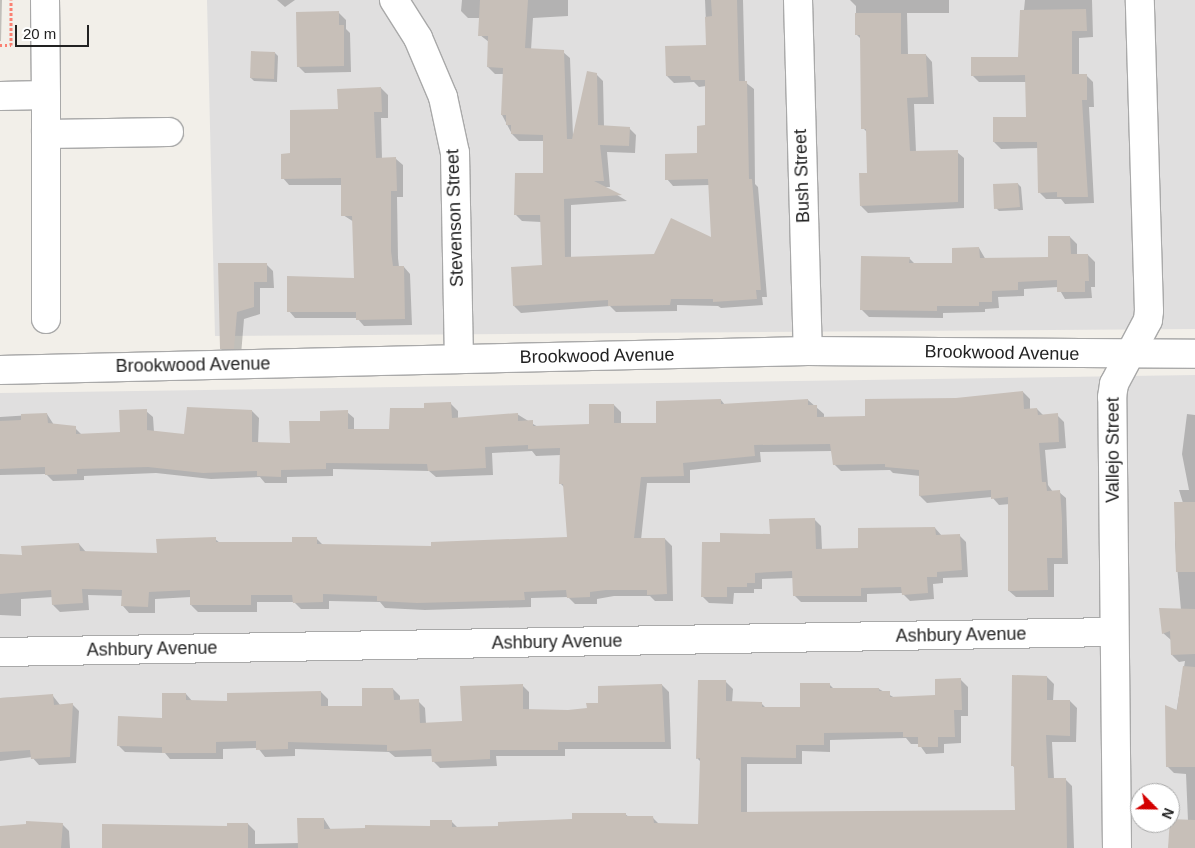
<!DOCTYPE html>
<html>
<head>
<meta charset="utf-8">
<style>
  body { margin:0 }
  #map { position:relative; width:1195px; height:848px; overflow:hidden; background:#f2efe9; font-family:Helvetica,sans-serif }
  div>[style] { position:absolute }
  .residential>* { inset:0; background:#e0dfdf }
  .shadow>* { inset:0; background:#0003 }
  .building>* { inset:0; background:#c7bfb8 }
  .path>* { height:3px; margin-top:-1.5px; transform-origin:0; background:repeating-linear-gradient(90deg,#fa8072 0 2.5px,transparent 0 5px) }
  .roads { filter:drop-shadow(1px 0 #a9a9a9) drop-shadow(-1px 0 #a9a9a9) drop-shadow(0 1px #a9a9a9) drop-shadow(0 -1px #a9a9a9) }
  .minor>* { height:28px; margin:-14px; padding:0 14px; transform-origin:14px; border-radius:14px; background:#fff }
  span { translate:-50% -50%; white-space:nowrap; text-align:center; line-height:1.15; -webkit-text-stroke:4px #fff; paint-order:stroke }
  .street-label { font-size:18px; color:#222 }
  .north { position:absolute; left:1130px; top:783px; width:50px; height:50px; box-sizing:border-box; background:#fff; border:1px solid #a7a7a7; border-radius:50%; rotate:113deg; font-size:14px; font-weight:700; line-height:20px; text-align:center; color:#222 }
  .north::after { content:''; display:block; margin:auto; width:18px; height:22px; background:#d40000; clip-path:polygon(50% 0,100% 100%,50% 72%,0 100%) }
  .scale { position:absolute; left:15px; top:25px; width:74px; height:22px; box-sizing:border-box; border:2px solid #222; border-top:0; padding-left:6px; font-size:15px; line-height:18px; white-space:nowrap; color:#222; -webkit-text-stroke:4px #fff; paint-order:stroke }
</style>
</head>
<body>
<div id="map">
  <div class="residential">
    <div style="clip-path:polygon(207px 0,1195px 0,1195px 329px,215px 336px)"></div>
    <div style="clip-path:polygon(evenodd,1195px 375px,1195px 848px,0 848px,0 393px,1195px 375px,1140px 793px,1170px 793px,1170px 823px,1140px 823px,1140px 793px)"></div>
  </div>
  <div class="shadow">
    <div style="clip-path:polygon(0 0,2px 0,1px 41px,0 41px)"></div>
    <div style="clip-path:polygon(277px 0,295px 0,285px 7px)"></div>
    <div style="clip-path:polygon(462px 0,568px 0,568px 16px,533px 18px,531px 50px,563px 52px,570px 58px,573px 136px,596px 74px,603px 81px,604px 127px,629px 128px,636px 135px,635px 153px,607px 152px,610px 187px,604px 187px,627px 201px,571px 205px,571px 258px,655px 255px,712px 239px,709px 185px,673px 186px,667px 179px,699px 154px,707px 127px,706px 86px,699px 87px,694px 82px,674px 83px,667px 76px,707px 46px,705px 0,743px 0,745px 82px,754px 89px,755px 184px,758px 187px,767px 297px,762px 297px,763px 305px,721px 308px,718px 306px,677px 305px,677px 311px,616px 312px,610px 306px,521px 313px,514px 306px,543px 267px,541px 222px,522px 221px,516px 215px,545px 174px,545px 141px,519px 141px,512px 134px,502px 115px,504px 74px,495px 74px,488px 67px,489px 42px,480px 35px,481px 18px,468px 18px,461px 11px)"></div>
    <div style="clip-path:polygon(850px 0,949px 0,949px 13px,907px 13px,908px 55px,926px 55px,932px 62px,934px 104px,914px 104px,916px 152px,957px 152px,964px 158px,964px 208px,868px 213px,861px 206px,869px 174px,868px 133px,863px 128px,862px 40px,856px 34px,856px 6px)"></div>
    <div style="clip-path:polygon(1025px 0,1092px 0,1093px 37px,1079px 38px,1079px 76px,1086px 75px,1093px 82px,1094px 107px,1089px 107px,1094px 203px,1065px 204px,1061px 199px,1046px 199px,1039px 192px,1039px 148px,1001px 149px,994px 142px,1027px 118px,1026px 82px,979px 82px,972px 75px,1019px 58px)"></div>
    <div style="clip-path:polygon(339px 13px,346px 20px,346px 29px,350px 33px,351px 72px,305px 73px,298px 66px)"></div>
    <div style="clip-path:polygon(275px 53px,278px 56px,277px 82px,254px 81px,251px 78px)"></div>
    <div style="clip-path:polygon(381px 88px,388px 95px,388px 118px,381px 118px,382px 159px,396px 159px,403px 165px,403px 197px,397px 197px,398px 258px,399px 267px,404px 267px,410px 274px,412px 325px,364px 326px,357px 318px,295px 318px,289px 311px,355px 279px,354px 222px,343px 215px,342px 185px,289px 185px,283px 178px,291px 155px,339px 110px)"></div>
    <div style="clip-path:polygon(1018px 184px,1021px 187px,1023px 210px,999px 211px,996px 208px)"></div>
    <div style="clip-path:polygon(1070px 237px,1077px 244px,1077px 256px,1088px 255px,1095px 262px,1095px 287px,1091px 287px,1092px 298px,1065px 299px,1058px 287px,1024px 289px,1024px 296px,998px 297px,999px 308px,985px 309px,985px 312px,943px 313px,943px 318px,869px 317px,862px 310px,909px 258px,915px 264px,954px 264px,979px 248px,986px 260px,1050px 258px)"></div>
    <div style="clip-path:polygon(266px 264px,273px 271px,274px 288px,260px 288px,260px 314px,244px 319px,241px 355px,228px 356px,221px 349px,219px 265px)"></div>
    <div style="clip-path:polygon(1023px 392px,1030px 399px,1030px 409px,1037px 409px,1044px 416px,1057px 415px,1064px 422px,1066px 448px,1045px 450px,1048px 485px,1053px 492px,1059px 492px,1066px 498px,1068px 564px,1054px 564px,1054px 597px,1016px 597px,1009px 591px,1010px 504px,999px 505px,992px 497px,927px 503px,920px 496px,920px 476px,893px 473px,890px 470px,841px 471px,834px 464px,832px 451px,760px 452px,761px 462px,690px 470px,690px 483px,647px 483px,641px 540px,665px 539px,672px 546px,673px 601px,655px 601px,650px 596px,614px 596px,597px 599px,597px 604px,575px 604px,568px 597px,531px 598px,531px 607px,425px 610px,385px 608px,380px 602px,329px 601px,329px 609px,301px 609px,294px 602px,257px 602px,257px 612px,198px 612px,191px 605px,191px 597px,155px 599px,155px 613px,129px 613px,123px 606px,123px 596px,88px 595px,89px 610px,60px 612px,53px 605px,53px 597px,21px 599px,21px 616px,0 615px,0 555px,23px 556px,79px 544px,86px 552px,158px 554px,215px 539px,220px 543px,293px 543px,316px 538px,323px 545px,432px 548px,569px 538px,565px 488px,560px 483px,561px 455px,536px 456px,532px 451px,492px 453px,493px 475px,436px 477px,429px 471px,333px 469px,333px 476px,287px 477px,287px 483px,265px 483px,260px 477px,211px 479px,156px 473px,84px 476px,84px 480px,53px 481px,46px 474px,0 475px,0 417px,47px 414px,54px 425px,75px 428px,82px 435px,121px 433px,146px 411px,153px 417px,154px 432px,185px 435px,252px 411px,259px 418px,258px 444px,291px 444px,322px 422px,347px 412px,354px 418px,354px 430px,390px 431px,426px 410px,451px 404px,458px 411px,458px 419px,517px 414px,538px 427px,590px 425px,614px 405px,621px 412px,621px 425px,657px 424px,721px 400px,725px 405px,808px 400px,824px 414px,824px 418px,866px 418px,956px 399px)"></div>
    <div style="clip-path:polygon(1187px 414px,1195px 415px,1195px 848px,1169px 848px,1188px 821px,1186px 774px,1174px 773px,1167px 766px,1185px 661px,1179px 662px,1172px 655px,1171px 640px,1163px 633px,1181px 610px,1175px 544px,1176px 504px,1183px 503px,1179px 490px,1189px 490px,1182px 454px)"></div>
    <div style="clip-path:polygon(814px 519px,821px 526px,822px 550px,859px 550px,935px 528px,942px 536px,959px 535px,966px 542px,968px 577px,943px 578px,943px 583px,933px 584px,934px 599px,910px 601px,902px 593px,867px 594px,867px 602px,801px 602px,794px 595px,794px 578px,762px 579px,762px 589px,754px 589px,754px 593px,734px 593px,733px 604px,709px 603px,702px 596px,721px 543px,771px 535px)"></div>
    <div style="clip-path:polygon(1047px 677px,1054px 684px,1053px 701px,1070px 701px,1077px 708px,1076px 742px,1052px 742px,1054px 779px,1065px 779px,1072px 786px,1074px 848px,104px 848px,248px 824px,255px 831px,255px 844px,299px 843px,324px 819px,331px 830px,431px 827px,451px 821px,458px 828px,499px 827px,625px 814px,629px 817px,653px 818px,660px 825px,700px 825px,702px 763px,697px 758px,726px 682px,733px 689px,732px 703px,761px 703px,766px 708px,801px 709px,829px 684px,834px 689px,879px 689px,895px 698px,936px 696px,961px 680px,968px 687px,968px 716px,961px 716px,961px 743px,944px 744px,944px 753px,926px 754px,919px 744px,911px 744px,906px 738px,830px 740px,830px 752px,802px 751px,802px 764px,747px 764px,747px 813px,1016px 811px,1015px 768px,1012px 765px)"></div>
    <div style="clip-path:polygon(522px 685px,529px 692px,529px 711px,568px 711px,588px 709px,662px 685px,669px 692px,671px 749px,565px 749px,565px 756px,496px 756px,497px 766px,440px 768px,433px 761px,433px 756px,395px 757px,389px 752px,295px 749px,295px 756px,265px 757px,258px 748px,223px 749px,223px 759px,170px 759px,165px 753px,125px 752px,118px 745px,163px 719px,186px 694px,193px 702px,229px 702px,321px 692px,328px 699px,328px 707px,364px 707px,393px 689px,400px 696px,400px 701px,418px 701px,425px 708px,426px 724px,463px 722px)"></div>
    <div style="clip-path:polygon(53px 696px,60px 705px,72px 704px,79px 711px,76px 763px,39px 765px,32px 757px,0 761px,0 698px)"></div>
    <div style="clip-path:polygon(62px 824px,69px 831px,70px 848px,0 848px,0 827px)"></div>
  </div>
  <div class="building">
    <div style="clip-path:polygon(480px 0,528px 0,525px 48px,564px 50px,567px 139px,572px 139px,587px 71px,597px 73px,598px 125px,630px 127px,629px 146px,600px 145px,604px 181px,594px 181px,622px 195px,564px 199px,565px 257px,654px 254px,671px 218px,711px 237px,708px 179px,665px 180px,665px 154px,697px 153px,697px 126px,705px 125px,705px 80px,691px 80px,690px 76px,666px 76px,665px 46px,706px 45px,705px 17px,712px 16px,711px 0,737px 0,739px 81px,747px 81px,749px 179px,752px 179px,761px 290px,756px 290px,757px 299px,713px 302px,713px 299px,671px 299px,670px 305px,608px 306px,608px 300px,513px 306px,511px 267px,542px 265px,540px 215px,514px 215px,515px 173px,543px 173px,543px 135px,511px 134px,511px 125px,506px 125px,506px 115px,501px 115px,503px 68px,487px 67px,488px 36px,478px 36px)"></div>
    <div style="clip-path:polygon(1086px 9px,1087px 31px,1072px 31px,1072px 74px,1087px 74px,1087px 100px,1082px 100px,1088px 197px,1057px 197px,1057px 192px,1038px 193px,1037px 142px,993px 142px,993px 117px,1026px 117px,1025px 75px,971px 76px,971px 57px,1018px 57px,1020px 10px)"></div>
    <div style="clip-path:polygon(339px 11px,339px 25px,344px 25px,344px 66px,297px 67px,296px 12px)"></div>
    <div style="clip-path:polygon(855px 13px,901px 13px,901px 54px,926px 54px,928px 97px,907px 98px,910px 151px,958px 150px,958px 202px,860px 206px,859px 173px,867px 173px,866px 129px,861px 129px,860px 35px,855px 35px)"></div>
    <div style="clip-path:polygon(251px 51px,275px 52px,274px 79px,250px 78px)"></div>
    <div style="clip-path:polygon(381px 87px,382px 112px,374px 112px,376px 158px,396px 157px,397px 191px,391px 191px,391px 251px,393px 266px,404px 266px,405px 319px,356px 320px,356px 312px,287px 312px,287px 276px,354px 278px,352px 216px,341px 216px,341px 178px,281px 179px,281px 154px,290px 153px,290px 110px,338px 109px,337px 89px)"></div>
    <div style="clip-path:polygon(1018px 183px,1020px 207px,994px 209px,993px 184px)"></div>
    <div style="clip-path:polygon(1048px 236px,1070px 236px,1071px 254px,1088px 254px,1089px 281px,1085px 281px,1085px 292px,1057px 292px,1057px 280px,1018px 282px,1018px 290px,992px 291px,992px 302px,979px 302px,979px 306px,937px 306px,937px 311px,860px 310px,861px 256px,910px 257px,909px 263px,952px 263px,952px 248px,979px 247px,980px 258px,1048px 257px)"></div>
    <div style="clip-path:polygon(218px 263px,267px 263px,267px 282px,254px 282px,254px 307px,237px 312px,234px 349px,220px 349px)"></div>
    <div style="clip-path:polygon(1023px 391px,1024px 409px,1037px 408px,1038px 415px,1058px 413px,1059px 442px,1039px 443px,1042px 482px,1046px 482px,1047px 491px,1060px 490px,1062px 518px,1062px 558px,1047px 558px,1048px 590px,1008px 591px,1008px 497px,991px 499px,991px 490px,919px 496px,919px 470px,885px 467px,885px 464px,833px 465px,830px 444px,754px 445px,755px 456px,683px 463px,684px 476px,641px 477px,634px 538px,665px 538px,667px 594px,647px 595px,647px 590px,606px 590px,590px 592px,590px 597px,567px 598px,566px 590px,524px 592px,525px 600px,417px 603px,377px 601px,377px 596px,323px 594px,323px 602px,293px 603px,292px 595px,251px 595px,251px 605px,190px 605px,190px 590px,149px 592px,148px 607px,121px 606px,122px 590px,82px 589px,83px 603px,52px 605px,51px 590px,0 594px,0 554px,22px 555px,21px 546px,79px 543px,80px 551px,157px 553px,156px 539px,216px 537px,216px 542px,292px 542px,292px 537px,317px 537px,317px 544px,431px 546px,431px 542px,567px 537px,563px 484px,559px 484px,560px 448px,528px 449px,528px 445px,485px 447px,486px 468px,428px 471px,427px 464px,326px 463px,326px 469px,281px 470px,281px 477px,257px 476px,257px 471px,203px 473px,148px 467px,77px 469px,77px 474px,45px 475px,45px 467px,0 469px,0 421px,21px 420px,21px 414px,47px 413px,48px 423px,76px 426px,76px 434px,120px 432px,119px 410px,147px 409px,147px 430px,184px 434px,187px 407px,252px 410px,252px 442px,290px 443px,289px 421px,320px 421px,320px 411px,348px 410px,348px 429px,389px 429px,390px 408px,424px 408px,424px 403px,451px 402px,452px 418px,518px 413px,518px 421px,533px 420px,533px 426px,589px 424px,589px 404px,614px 404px,614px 423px,656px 423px,656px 401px,721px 399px,721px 404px,808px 399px,808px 405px,817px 405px,817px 417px,865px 416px,865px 399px,956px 398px)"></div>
    <div style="clip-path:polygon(1174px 502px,1195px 502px,1195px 572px,1176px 572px)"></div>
    <div style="clip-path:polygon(815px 518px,816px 549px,858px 548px,858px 528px,935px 527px,936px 535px,960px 534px,962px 570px,937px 572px,937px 577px,927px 577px,928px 593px,902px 595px,901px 587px,861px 588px,861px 596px,793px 596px,792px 571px,755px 573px,755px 583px,747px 583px,747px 587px,727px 587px,727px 597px,701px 597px,702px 542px,720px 542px,720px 533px,770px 534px,769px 519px)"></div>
    <div style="clip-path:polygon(1159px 608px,1195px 609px,1195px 654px,1171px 655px,1170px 631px,1162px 634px)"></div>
    <div style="clip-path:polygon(1183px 666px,1195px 667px,1195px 767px,1166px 767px,1165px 705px,1177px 710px)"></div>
    <div style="clip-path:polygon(1012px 675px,1047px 676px,1047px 700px,1070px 700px,1070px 736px,1046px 735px,1048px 778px,1066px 778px,1067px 848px,298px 848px,297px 818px,324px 818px,324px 829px,365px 828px,365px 825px,430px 826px,430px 820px,452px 820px,452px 827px,498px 826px,498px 822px,572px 819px,572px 813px,626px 813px,626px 816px,653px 816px,654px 823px,698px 824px,700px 758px,696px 759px,698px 680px,726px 680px,726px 701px,762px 702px,762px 707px,800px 707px,800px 683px,830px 683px,830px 688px,879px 688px,879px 691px,890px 691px,890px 697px,935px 695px,935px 679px,961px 678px,962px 710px,954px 710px,955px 737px,938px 737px,938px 747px,918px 747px,918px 737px,903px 737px,903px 732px,824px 733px,824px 745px,796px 745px,796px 758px,741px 757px,741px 812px,1015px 810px,1014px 766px,1011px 766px)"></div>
    <div style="clip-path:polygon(523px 684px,523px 709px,568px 710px,587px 708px,586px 703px,598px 703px,598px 686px,662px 684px,665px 742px,558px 742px,558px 750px,490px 750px,490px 759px,432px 762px,431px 749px,387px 751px,387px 745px,288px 742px,288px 749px,256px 750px,256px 741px,216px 742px,216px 753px,162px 753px,162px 747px,117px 746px,118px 716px,162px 718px,162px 693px,186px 693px,186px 700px,227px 701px,227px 693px,321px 691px,321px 706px,362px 706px,362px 688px,393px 688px,394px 700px,419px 699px,420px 723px,462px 721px,460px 686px)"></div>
    <div style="clip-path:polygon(53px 694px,54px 705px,73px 703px,70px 757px,31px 759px,30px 750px,0 752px,0 698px)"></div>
    <div style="clip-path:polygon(1170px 819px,1195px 820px,1195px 848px,1168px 848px)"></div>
    <div style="clip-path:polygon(26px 821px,63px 823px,61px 848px,0 848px,0 826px,26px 824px)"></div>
    <div style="clip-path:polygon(227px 823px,248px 823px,248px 848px,102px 848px,102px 824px,227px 826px)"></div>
  </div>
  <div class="path">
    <div style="left:0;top:45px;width:11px"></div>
    <div style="left:11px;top:45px;width:45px;rotate:-90deg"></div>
  </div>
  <div class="roads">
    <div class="minor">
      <div style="left:394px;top:0;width:45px;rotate:57.7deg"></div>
      <div style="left:418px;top:38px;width:64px;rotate:67deg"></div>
      <div style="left:443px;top:97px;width:57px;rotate:77.9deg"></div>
      <div style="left:455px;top:153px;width:206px;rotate:88.9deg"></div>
      <div style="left:798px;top:0;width:351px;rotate:88.4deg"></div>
      <div style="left:46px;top:95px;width:224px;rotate:90deg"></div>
      <div style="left:0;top:96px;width:46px;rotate:-1.2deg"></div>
      <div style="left:46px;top:95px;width:95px;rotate:-90.6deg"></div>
      <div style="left:46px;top:134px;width:123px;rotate:-0.9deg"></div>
      <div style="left:0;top:370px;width:808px;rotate:-1.35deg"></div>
      <div style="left:808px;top:351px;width:387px;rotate:0.4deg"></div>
      <div style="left:0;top:652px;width:1113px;rotate:-1.03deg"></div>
      <div style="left:1117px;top:848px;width:451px;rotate:-90.6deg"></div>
      <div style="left:1112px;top:397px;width:13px;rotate:-81deg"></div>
      <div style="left:1114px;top:384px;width:72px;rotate:-62deg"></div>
      <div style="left:1148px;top:320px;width:9px;rotate:-84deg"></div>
      <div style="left:1149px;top:311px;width:311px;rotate:-91.7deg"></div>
    </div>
  </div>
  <div class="street-label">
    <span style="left:802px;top:176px;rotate:-92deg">Bush Street</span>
    <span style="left:455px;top:218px;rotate:-92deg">Stevenson Street</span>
    <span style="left:1002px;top:353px;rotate:1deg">Brookwood Avenue</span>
    <span style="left:597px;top:356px;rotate:-1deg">Brookwood Avenue</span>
    <span style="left:193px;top:365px;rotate:-1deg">Brookwood Avenue</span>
    <span style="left:1113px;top:450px;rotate:-90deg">Vallejo Street</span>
    <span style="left:961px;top:635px;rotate:-1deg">Ashbury Avenue</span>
    <span style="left:557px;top:642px;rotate:-1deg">Ashbury Avenue</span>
    <span style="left:152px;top:649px;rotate:-1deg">Ashbury Avenue</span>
  </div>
  <div class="north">N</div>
  <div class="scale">20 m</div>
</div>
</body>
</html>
